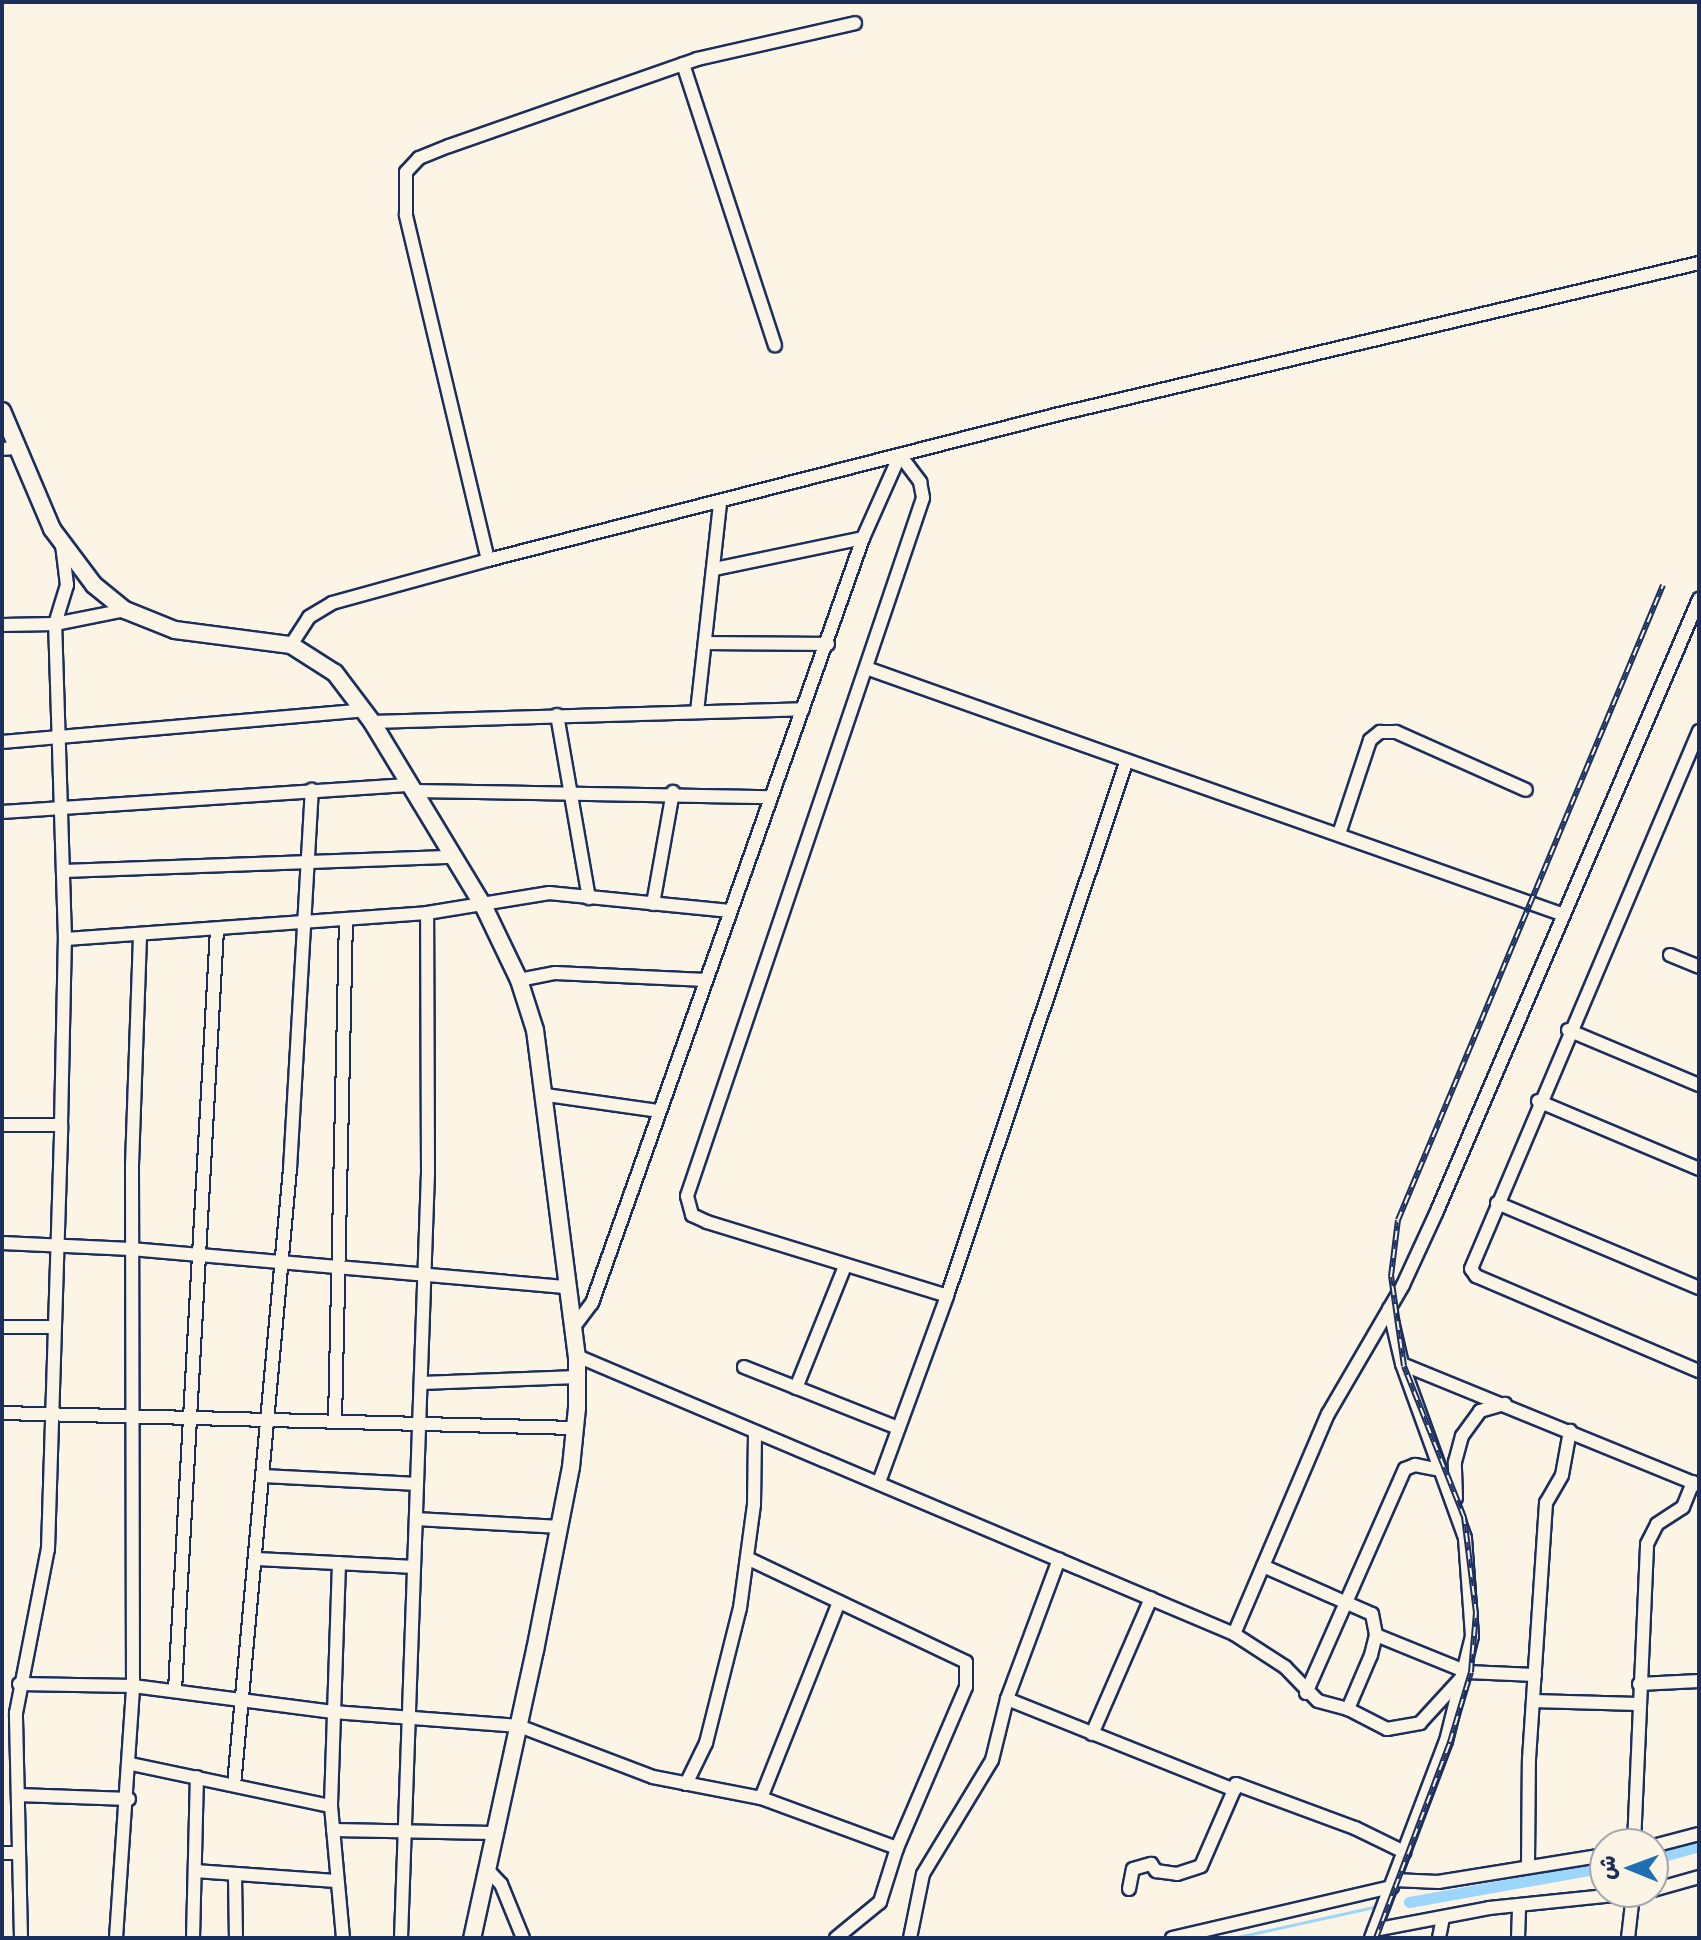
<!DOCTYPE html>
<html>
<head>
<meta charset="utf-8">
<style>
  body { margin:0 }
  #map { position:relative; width:1701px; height:1940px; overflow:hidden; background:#fcf5e5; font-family:Mali,"Playpen Sans Arabic",sans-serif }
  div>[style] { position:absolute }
  .stream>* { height:3px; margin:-1.5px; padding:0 1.5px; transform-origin:1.5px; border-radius:1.5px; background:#9cd6fc }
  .canal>* { height:11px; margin:-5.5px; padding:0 5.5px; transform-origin:5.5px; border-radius:5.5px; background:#9cd6fc }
  .roads { filter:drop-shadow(2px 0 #1b2f5e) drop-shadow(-2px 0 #1b2f5e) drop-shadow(0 2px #1b2f5e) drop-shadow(0 -2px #1b2f5e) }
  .minor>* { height:12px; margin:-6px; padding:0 6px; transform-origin:6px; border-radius:6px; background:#fcf5e5 }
  .tertiary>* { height:16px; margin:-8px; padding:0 8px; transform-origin:8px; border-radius:8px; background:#fcf5e5 }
  .rail>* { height:6px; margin-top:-3px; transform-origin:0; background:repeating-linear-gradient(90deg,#fcf5e5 0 9px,#1b2f5e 0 18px); box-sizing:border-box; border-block:2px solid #1b2f5e }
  span { translate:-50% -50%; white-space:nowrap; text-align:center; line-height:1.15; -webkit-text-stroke:7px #fcf5e5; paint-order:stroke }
  .frame { position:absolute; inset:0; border:4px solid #1b2f5e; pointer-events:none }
  .north { position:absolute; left:1589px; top:1828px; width:80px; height:80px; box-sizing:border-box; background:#fcf5e5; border:2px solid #a2a6af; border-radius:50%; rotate:271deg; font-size:22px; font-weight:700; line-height:32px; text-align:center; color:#1b2f5e }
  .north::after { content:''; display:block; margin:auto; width:28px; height:36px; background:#1f6fb2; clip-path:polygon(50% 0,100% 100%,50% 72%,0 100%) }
</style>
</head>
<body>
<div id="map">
  <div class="stream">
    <div style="left:1233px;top:1938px;width:144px;rotate:-12.4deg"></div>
  </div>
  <div class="canal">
    <div style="left:1653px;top:1859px;width:48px;rotate:-15.8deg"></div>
    <div style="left:1409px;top:1902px;width:199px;rotate:-10.1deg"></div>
  </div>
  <div class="roads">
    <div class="minor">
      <div style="left:683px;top:64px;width:296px;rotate:71.9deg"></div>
      <div style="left:2px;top:449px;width:14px;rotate:-4deg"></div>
      <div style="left:488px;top:560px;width:355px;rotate:-103.4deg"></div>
      <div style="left:406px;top:215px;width:43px;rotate:-90deg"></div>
      <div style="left:406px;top:172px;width:19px;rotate:-47deg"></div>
      <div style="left:419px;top:158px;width:32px;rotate:-22deg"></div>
      <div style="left:449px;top:146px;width:263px;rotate:-19.3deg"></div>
      <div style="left:697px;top:59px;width:162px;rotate:-12.8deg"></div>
      <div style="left:715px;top:569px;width:151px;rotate:-11.8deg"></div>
      <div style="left:2px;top:625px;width:53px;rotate:-1.1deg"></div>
      <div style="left:55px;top:624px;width:71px;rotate:-11.3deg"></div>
      <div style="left:707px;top:643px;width:121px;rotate:0.5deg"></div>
      <div style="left:291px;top:645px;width:33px;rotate:-57deg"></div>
      <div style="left:309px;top:617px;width:27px;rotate:-31deg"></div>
      <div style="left:332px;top:603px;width:162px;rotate:-15.4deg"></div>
      <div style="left:488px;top:560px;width:585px;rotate:-14.34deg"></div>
      <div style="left:1055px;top:415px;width:662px;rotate:-13.28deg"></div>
      <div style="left:869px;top:669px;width:737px;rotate:19.49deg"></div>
      <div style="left:697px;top:712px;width:211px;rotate:-83.7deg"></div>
      <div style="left:557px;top:715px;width:186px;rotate:80.1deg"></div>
      <div style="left:372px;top:722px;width:431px;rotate:-1.7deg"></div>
      <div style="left:1699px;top:731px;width:584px;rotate:112.97deg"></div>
      <div style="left:1471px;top:1269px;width:9px;rotate:54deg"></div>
      <div style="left:1476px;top:1276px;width:242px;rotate:23.1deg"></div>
      <div style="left:2px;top:742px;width:364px;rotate:-5deg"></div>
      <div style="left:414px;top:791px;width:357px;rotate:1deg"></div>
      <div style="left:2px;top:812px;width:410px;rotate:-3.8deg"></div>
      <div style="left:1339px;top:834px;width:99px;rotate:-71.7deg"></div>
      <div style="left:1370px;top:740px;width:13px;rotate:-39deg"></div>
      <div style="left:1380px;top:732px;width:16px"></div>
      <div style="left:1396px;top:732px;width:142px;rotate:24deg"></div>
      <div style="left:63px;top:871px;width:391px;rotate:-2.1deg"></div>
      <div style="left:653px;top:904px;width:114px;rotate:-79.9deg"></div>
      <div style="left:65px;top:939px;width:363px;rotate:-4.1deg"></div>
      <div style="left:427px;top:913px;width:124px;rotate:-9.3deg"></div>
      <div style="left:549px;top:893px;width:182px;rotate:5.7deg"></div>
      <div style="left:1670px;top:955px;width:31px;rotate:22deg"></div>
      <div style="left:519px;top:980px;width:37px;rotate:-11deg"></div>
      <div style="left:555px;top:973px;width:151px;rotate:2.7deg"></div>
      <div style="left:1568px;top:1030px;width:142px;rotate:22.8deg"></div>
      <div style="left:546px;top:1095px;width:114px;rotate:8.1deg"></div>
      <div style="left:1538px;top:1101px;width:175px;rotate:22.9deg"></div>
      <div style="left:2px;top:1125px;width:59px"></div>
      <div style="left:1497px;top:1203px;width:219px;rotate:22.8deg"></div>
      <div style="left:2px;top:1243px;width:129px;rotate:2.7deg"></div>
      <div style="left:131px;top:1249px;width:438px;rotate:5deg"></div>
      <div style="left:2px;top:1327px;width:50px"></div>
      <div style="left:573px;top:1328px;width:31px;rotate:-53deg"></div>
      <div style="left:592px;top:1303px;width:812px;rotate:-70.49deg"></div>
      <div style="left:863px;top:538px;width:91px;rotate:-66deg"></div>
      <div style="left:900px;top:455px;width:34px;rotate:53deg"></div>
      <div style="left:920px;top:482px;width:16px;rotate:79deg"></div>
      <div style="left:923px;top:498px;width:737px;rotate:108.68deg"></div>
      <div style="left:687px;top:1196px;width:20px;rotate:75deg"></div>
      <div style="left:692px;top:1215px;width:17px;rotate:25deg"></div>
      <div style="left:707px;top:1222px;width:251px;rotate:17.1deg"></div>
      <div style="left:577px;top:1356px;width:713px;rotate:22.93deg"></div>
      <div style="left:1234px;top:1634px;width:239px;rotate:-66.9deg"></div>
      <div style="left:1328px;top:1414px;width:149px;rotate:-59.8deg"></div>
      <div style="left:1403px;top:1285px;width:81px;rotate:-65.3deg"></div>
      <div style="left:1437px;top:1211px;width:666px;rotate:-66.82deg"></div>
      <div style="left:1402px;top:1364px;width:321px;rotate:22.2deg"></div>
      <div style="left:744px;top:1367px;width:166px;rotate:21.6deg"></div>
      <div style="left:421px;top:1383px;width:157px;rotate:-2.2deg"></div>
      <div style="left:796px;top:1388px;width:131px;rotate:-68.1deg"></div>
      <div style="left:2px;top:1413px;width:573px;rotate:1.5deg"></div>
      <div style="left:335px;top:1422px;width:503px;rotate:-88.75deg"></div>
      <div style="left:264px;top:1476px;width:153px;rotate:3deg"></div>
      <div style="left:879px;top:1482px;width:198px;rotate:-69.9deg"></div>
      <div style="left:947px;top:1296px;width:565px;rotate:-71.44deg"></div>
      <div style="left:1456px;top:1498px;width:36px;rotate:-92deg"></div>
      <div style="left:1455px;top:1462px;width:27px;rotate:-75deg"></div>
      <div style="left:1462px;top:1436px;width:31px;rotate:-54deg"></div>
      <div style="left:1480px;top:1411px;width:26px;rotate:-16deg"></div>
      <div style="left:417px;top:1519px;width:142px;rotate:3.2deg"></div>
      <div style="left:258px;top:1559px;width:156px;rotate:2.9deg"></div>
      <div style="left:749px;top:1559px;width:240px;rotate:25.4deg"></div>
      <div style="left:966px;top:1662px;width:25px;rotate:90deg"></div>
      <div style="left:966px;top:1687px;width:175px;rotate:113.2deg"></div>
      <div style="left:897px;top:1848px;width:57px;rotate:107.5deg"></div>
      <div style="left:880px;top:1902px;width:57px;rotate:140.7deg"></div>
      <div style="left:339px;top:1563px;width:243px;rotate:91.9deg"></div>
      <div style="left:331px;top:1806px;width:133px;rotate:84.8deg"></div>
      <div style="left:1263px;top:1566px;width:119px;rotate:23.8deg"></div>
      <div style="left:1372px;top:1614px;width:21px;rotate:79deg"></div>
      <div style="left:1376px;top:1635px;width:21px;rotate:104deg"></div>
      <div style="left:1371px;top:1655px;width:59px;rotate:113.1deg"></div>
      <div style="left:1234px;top:1634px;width:61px;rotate:32.9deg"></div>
      <div style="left:1285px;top:1667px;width:47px;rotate:45.9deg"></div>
      <div style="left:1318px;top:1701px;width:31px;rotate:15deg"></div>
      <div style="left:1348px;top:1709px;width:44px;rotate:27.1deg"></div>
      <div style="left:1387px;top:1729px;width:34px;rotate:-10deg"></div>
      <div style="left:1420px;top:1723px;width:67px;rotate:-47.4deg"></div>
      <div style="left:1376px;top:1635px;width:98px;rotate:22.1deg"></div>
      <div style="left:1467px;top:1672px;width:68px;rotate:2.5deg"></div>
      <div style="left:19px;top:1684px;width:114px;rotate:1deg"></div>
      <div style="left:133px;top:1686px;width:202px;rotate:7.4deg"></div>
      <div style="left:333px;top:1712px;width:187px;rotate:4.3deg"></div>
      <div style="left:519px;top:1726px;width:143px;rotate:20.8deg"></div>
      <div style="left:653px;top:1777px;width:110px;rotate:11deg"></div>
      <div style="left:761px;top:1798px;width:145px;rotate:20.2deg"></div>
      <div style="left:1639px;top:1684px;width:60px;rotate:-2.9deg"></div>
      <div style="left:175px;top:1690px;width:762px;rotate:-86.84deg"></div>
      <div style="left:1306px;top:1693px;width:245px;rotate:-66.2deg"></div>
      <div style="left:1405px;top:1469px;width:11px;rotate:-22deg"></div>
      <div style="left:1415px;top:1465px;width:25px;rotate:11deg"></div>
      <div style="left:1007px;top:1699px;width:245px;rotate:21.8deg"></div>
      <div style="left:1234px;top:1790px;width:6px;rotate:-72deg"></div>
      <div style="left:1236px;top:1784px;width:127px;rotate:20.3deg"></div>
      <div style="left:1355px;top:1828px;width:55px;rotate:26.1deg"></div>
      <div style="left:1533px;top:1701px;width:105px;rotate:1.6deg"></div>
      <div style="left:1092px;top:1734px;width:148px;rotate:-66.5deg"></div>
      <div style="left:131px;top:1764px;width:204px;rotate:11.9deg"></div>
      <div style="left:686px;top:1784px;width:46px;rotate:-64deg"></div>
      <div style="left:706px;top:1743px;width:139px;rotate:-75.9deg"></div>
      <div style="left:740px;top:1608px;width:104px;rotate:-82.3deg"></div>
      <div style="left:754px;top:1505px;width:73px;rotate:-89.2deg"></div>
      <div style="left:234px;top:1785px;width:619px;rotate:-84.81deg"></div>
      <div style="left:290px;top:1169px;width:380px;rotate:-86.7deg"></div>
      <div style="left:18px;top:1795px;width:111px;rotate:2.1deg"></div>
      <div style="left:761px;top:1798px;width:211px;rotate:-68.3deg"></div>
      <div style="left:333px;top:1830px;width:160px;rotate:1.1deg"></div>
      <div style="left:1634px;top:1844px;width:300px;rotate:-87.5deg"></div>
      <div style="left:1647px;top:1544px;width:22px;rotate:-63deg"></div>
      <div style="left:1657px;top:1524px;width:31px;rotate:-33deg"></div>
      <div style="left:1683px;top:1507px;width:27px;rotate:-68deg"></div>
      <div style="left:1653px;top:1846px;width:48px;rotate:-14.6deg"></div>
      <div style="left:2px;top:1853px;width:16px"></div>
      <div style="left:1528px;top:1865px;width:106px;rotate:-89.5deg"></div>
      <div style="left:1529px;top:1759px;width:257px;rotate:-86.2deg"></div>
      <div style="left:1546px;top:1503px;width:32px;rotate:-60deg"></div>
      <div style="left:1562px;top:1475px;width:45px;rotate:-79.7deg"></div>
      <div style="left:486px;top:1868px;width:22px;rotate:47deg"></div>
      <div style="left:501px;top:1884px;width:58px;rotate:67.8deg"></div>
      <div style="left:195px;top:1871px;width:141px;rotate:4.1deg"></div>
      <div style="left:235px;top:1876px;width:62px;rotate:89.1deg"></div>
      <div style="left:1394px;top:1880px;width:44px;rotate:2.6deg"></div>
      <div style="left:1438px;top:1882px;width:169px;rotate:-9.2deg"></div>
      <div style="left:1129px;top:1889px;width:20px;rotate:-79deg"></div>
      <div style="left:1133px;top:1869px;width:19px;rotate:-16deg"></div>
      <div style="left:1151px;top:1864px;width:9px;rotate:54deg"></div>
      <div style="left:1156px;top:1871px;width:21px;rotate:8deg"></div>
      <div style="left:1177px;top:1874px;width:25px;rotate:-18deg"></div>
      <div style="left:1201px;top:1866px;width:83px;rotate:-66.5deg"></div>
      <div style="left:1653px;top:1890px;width:48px;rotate:-15.8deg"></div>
      <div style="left:1374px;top:1930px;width:117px;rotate:-10.8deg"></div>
      <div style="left:1489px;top:1908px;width:157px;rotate:-5.9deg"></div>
      <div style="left:21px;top:1938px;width:225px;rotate:-91.3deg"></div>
      <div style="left:16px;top:1713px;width:167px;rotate:-79deg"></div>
      <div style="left:48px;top:1549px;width:424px;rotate:-88.2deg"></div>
      <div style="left:61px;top:1125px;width:186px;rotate:-88.8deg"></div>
      <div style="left:65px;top:939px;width:315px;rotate:-91.8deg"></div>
      <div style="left:55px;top:624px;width:41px;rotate:-72.9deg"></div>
      <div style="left:67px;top:585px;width:40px;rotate:-97.1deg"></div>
      <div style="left:116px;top:1938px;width:253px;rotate:-86.1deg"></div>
      <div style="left:133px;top:1686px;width:521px;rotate:-90.11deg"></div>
      <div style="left:132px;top:1165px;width:231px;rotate:-88deg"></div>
      <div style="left:193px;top:1938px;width:161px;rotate:-88.6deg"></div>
      <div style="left:401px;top:1938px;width:765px;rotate:-87.98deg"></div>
      <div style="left:428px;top:1173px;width:260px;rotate:-90.2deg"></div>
      <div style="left:910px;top:1938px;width:65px;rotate:-78.5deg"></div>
      <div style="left:923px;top:1874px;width:133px;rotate:-58.8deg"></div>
      <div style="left:992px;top:1760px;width:63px;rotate:-76.2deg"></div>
      <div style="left:1007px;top:1699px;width:149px;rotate:-69.6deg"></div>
      <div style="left:1172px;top:1938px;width:226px;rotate:-13.1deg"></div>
      <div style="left:1371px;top:1938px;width:211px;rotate:-69.2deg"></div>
      <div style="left:1446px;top:1741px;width:108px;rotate:-76.1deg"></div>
      <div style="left:1472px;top:1636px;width:98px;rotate:-94.1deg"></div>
      <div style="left:1465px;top:1538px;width:185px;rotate:-109.9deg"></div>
      <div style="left:1402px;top:1364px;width:57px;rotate:-103.1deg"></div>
      <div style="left:1439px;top:1938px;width:21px;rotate:-79deg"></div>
      <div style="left:1518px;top:1938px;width:33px;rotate:-88deg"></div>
      <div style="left:1628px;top:1938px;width:43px;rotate:-83.4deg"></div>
    </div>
    <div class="tertiary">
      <div style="left:2px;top:411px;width:128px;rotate:67deg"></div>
      <div style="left:52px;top:529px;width:70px;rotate:53.1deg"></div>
      <div style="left:94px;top:585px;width:40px;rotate:39deg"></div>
      <div style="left:125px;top:610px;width:54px;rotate:21.8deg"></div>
      <div style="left:175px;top:630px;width:117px;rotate:7.4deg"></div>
      <div style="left:291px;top:645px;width:52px;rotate:32.5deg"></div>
      <div style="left:335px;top:673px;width:61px;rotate:52.9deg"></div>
      <div style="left:372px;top:722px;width:216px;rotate:58.8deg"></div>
      <div style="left:484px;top:907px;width:81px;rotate:64.4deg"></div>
      <div style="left:519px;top:980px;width:52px;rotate:72.3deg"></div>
      <div style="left:535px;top:1030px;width:329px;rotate:82.7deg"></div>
      <div style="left:577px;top:1356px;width:52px;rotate:90deg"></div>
      <div style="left:577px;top:1408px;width:59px;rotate:95.8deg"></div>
      <div style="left:571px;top:1467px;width:187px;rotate:101.1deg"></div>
      <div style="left:535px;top:1650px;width:295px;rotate:102.3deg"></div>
    </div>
  </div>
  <div class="rail">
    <div style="left:1376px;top:1938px;width:210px;rotate:-69.3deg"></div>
    <div style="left:1450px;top:1742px;width:73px;rotate:-73.3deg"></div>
    <div style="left:1471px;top:1672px;width:59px;rotate:-85.2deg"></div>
    <div style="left:1476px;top:1613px;width:97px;rotate:-97.1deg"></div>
    <div style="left:1464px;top:1517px;width:162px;rotate:-111.7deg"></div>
    <div style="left:1404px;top:1366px;width:91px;rotate:-98.2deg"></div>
    <div style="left:1391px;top:1276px;width:56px;rotate:-82.9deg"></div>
    <div style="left:1398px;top:1220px;width:688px;rotate:-67.35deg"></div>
  </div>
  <div class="frame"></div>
  <div class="north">ش</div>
</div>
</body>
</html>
